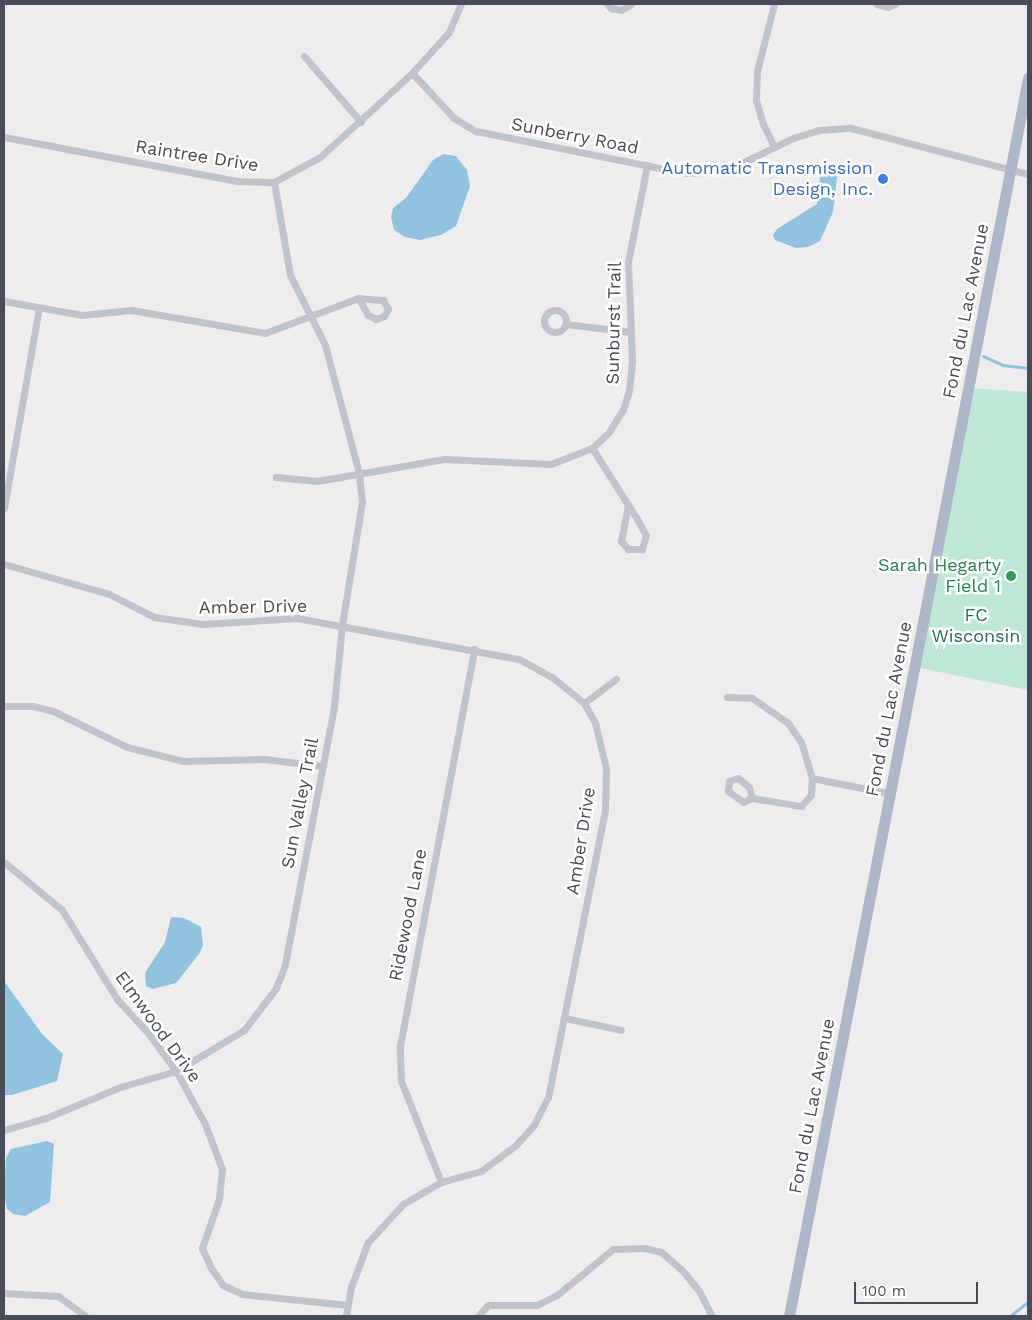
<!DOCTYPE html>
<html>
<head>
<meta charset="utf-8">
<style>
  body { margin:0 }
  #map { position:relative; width:1032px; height:1320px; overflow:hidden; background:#eeecec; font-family:"Work Sans",sans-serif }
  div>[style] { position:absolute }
  .green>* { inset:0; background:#bee8d5 }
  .water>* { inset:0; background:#91c3df }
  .stream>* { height:2.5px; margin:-1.25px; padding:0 1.25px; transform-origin:1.25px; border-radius:1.25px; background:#91c3df }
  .street>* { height:7px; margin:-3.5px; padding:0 3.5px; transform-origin:3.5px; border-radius:3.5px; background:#bfc4cc }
  .street>.ring { margin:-3.5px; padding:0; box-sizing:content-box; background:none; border:7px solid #bfc4cc; border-radius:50% }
  .primary>* { height:11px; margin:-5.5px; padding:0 5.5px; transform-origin:5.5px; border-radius:5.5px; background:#aeb7c8 }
  .dots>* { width:14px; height:14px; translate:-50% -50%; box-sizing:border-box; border:2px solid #fff; border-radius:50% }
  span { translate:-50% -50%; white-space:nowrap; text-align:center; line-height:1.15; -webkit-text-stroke:5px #fff; paint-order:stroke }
  .street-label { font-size:18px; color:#474c56 }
  .shop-label { font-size:18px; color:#366cbe }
  .right { translate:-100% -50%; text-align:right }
  .leisure-label { font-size:18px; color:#27864d }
  .park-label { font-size:18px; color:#216e53 }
  .frame { position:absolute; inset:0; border:5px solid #474c56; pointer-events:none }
  .scale { position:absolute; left:854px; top:1282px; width:124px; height:22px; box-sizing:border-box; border:2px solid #474c56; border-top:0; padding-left:6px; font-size:15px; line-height:18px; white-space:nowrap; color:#474c56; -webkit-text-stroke:4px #fff; paint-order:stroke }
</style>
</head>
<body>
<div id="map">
  <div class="green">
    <div style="clip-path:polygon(969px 388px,1028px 392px,1028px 690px,915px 667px)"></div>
  </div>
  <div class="water">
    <div style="clip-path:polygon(443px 154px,456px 156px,467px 170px,470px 186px,456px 226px,441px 235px,420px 240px,405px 237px,394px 230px,391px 217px,393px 208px,406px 198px,433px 160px)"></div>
    <div style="clip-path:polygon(827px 165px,832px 166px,837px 177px,833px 212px,820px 241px,808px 247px,796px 248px,775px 240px,773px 235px,777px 229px,817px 204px,821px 169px)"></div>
    <div style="clip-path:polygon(171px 917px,184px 918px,201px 927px,203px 945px,199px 954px,176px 983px,153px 989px,146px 986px,145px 973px,165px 942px)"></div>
    <div style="clip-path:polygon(4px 981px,42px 1034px,63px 1054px,57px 1081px,12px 1095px,4px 1095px)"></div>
    <div style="clip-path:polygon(47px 1141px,54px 1144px,50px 1202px,25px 1216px,13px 1214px,7px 1209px,4px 1194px,6px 1158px,11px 1149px)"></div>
  </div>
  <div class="stream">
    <div style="left:983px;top:356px;width:22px;rotate:24deg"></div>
    <div style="left:1003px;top:365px;width:25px;rotate:7deg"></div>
    <div style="left:1010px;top:1316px;width:23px;rotate:-38deg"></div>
  </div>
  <div class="street">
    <div style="left:607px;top:4px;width:6px;rotate:45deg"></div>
    <div style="left:611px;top:8px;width:10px;rotate:11deg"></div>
    <div style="left:621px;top:10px;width:12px;rotate:-31deg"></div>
    <div style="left:774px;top:4px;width:69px;rotate:104.2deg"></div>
    <div style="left:757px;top:71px;width:29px;rotate:92deg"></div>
    <div style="left:756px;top:100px;width:25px;rotate:74deg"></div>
    <div style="left:763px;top:124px;width:25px;rotate:64deg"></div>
    <div style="left:877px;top:4px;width:11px;rotate:15deg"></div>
    <div style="left:888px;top:7px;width:8px;rotate:-23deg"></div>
    <div style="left:304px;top:56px;width:87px;rotate:49.2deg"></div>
    <div style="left:412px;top:73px;width:62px;rotate:47deg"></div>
    <div style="left:454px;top:118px;width:26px;rotate:31deg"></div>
    <div style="left:476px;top:131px;width:213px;rotate:11.4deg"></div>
    <div style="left:685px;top:173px;width:24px;rotate:-2deg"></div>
    <div style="left:709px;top:172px;width:34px;rotate:-15deg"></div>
    <div style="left:742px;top:163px;width:57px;rotate:-26.1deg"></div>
    <div style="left:793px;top:138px;width:27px;rotate:-17deg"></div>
    <div style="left:819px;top:130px;width:32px;rotate:-4deg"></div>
    <div style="left:851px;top:128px;width:183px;rotate:14.6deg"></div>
    <div style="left:4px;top:137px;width:237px;rotate:10.7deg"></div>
    <div style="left:237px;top:181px;width:37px;rotate:2deg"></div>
    <div style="left:274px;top:182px;width:52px;rotate:-28.5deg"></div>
    <div style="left:320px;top:157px;width:125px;rotate:-42.4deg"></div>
    <div style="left:412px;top:73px;width:55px;rotate:-47.9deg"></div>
    <div style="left:449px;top:32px;width:30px;rotate:-67deg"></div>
    <div style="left:4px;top:301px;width:79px;rotate:10.2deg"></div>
    <div style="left:82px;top:315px;width:49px;rotate:-5.8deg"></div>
    <div style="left:131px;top:310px;width:136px;rotate:9.7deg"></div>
    <div style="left:265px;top:333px;width:99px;rotate:-20.6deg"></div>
    <div style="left:358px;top:298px;width:25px;rotate:5deg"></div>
    <div style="left:383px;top:300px;width:10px;rotate:61deg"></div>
    <div style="left:388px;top:309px;width:8px;rotate:120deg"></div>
    <div style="left:384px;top:316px;width:9px;rotate:159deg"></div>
    <div style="left:376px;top:319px;width:9px;rotate:-153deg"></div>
    <div style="left:368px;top:315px;width:20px;rotate:-120deg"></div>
    <div class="ring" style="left:544px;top:310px;width:15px;height:15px"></div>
    <div style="left:566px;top:324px;width:65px;rotate:7deg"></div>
    <div style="left:592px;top:448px;width:84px;rotate:57.6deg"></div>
    <div style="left:637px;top:519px;width:18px;rotate:61deg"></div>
    <div style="left:646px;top:535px;width:15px;rotate:106deg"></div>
    <div style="left:642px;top:549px;width:14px;rotate:180deg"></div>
    <div style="left:628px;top:549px;width:11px;rotate:-131deg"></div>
    <div style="left:621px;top:541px;width:37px;rotate:-79deg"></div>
    <div style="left:276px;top:477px;width:41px;rotate:5.6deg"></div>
    <div style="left:317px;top:481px;width:129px;rotate:-9.8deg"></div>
    <div style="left:444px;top:459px;width:107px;rotate:2.7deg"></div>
    <div style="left:551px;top:464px;width:44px;rotate:-21.3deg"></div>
    <div style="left:592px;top:448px;width:23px;rotate:-43deg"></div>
    <div style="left:609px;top:432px;width:26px;rotate:-58deg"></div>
    <div style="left:623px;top:410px;width:21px;rotate:-73deg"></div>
    <div style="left:629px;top:390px;width:29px;rotate:-84deg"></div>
    <div style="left:632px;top:361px;width:99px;rotate:-92.3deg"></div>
    <div style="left:628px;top:262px;width:99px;rotate:-78.9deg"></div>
    <div style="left:4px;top:508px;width:203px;rotate:-80.1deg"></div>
    <div style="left:4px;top:564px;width:109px;rotate:15.9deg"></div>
    <div style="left:109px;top:594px;width:51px;rotate:27.1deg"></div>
    <div style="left:154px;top:617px;width:49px;rotate:8.3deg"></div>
    <div style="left:202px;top:624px;width:95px;rotate:-3.6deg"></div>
    <div style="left:297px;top:618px;width:226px;rotate:10.5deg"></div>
    <div style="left:519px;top:659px;width:38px;rotate:29deg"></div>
    <div style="left:552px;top:677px;width:41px;rotate:39.1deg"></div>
    <div style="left:584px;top:703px;width:23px;rotate:61deg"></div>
    <div style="left:595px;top:723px;width:46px;rotate:76.3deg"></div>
    <div style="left:606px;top:768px;width:42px;rotate:91.4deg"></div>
    <div style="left:605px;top:810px;width:293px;rotate:101.2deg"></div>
    <div style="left:548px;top:1097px;width:33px;rotate:117deg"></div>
    <div style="left:533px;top:1126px;width:25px;rotate:132deg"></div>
    <div style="left:516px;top:1145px;width:44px;rotate:143.4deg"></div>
    <div style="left:481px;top:1171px;width:41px;rotate:164.6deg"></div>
    <div style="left:441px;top:1182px;width:44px;rotate:149.9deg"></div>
    <div style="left:403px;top:1204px;width:52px;rotate:132.6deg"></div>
    <div style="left:368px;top:1242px;width:48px;rotate:110.7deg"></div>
    <div style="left:351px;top:1287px;width:29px;rotate:100deg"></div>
    <div style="left:727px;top:697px;width:25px;rotate:2deg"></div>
    <div style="left:752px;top:698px;width:44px;rotate:34.8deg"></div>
    <div style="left:788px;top:723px;width:23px;rotate:56deg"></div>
    <div style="left:801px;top:742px;width:38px;rotate:73deg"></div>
    <div style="left:812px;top:778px;width:81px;rotate:11.4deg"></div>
    <div style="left:584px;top:703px;width:40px;rotate:-37deg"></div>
    <div style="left:4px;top:706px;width:29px"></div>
    <div style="left:33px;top:706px;width:21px;rotate:14deg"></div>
    <div style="left:53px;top:711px;width:82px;rotate:25.9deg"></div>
    <div style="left:127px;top:747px;width:58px;rotate:14deg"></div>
    <div style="left:183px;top:761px;width:81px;rotate:-1.4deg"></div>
    <div style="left:264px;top:759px;width:59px;rotate:6.8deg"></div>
    <div style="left:752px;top:798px;width:11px;rotate:-105deg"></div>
    <div style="left:749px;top:787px;width:14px;rotate:-141deg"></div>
    <div style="left:738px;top:778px;width:9px;rotate:162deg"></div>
    <div style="left:729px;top:781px;width:10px;rotate:96deg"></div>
    <div style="left:728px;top:791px;width:19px;rotate:36deg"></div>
    <div style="left:743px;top:802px;width:10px;rotate:-24deg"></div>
    <div style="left:752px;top:798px;width:50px;rotate:9.3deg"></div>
    <div style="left:801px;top:806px;width:15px;rotate:-48deg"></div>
    <div style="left:811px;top:795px;width:17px;rotate:-87deg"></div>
    <div style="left:4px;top:862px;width:75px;rotate:39.6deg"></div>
    <div style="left:62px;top:910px;width:105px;rotate:58.3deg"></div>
    <div style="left:117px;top:999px;width:46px;rotate:47.6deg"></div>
    <div style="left:148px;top:1033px;width:47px;rotate:53.6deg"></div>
    <div style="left:176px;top:1071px;width:60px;rotate:61.3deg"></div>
    <div style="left:205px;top:1124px;width:48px;rotate:69.3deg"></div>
    <div style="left:222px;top:1169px;width:30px;rotate:96deg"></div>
    <div style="left:219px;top:1199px;width:52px;rotate:109.1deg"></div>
    <div style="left:202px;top:1248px;width:22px;rotate:66deg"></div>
    <div style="left:211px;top:1268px;width:21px;rotate:55deg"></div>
    <div style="left:223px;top:1285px;width:21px;rotate:25deg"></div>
    <div style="left:242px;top:1294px;width:106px;rotate:6deg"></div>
    <div style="left:565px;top:1018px;width:57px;rotate:12.1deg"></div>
    <div style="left:4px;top:1130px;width:44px;rotate:-15.9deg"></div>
    <div style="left:46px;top:1118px;width:80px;rotate:-22.7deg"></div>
    <div style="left:120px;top:1087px;width:58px;rotate:-15.9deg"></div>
    <div style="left:176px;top:1071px;width:79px;rotate:-31.1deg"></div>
    <div style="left:244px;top:1030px;width:53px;rotate:-52.7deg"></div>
    <div style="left:276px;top:988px;width:26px;rotate:-69deg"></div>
    <div style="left:285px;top:964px;width:263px;rotate:-79.2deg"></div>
    <div style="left:334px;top:706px;width:81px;rotate:-84.4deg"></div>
    <div style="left:342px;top:625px;width:125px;rotate:-80.8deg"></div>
    <div style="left:362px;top:502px;width:29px;rotate:-96deg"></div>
    <div style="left:359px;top:473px;width:132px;rotate:-104.9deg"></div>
    <div style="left:325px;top:345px;width:78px;rotate:-116.6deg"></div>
    <div style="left:290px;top:275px;width:94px;rotate:-99.8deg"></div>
    <div style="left:441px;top:1182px;width:109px;rotate:-111.6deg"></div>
    <div style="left:401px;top:1081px;width:35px;rotate:-92deg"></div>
    <div style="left:400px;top:1046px;width:404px;rotate:-79.4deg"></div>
    <div style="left:4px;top:1293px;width:54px;rotate:3.2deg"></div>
    <div style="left:58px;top:1296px;width:34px;rotate:36deg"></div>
    <div style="left:478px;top:1316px;width:15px;rotate:-48deg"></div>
    <div style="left:488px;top:1305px;width:49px"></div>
    <div style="left:537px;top:1305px;width:22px;rotate:-27deg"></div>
    <div style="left:557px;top:1295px;width:72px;rotate:-39.4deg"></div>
    <div style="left:613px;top:1249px;width:31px;rotate:-2deg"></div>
    <div style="left:644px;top:1248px;width:17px;rotate:13deg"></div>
    <div style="left:661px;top:1252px;width:28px;rotate:41deg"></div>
    <div style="left:682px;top:1270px;width:27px;rotate:51deg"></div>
    <div style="left:699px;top:1291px;width:28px;rotate:63deg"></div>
  </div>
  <div class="primary">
    <div style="left:789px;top:1316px;width:1261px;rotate:-79.07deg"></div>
  </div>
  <div class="dots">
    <div style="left:883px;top:179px;background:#3f7fe0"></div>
    <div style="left:1011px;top:576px;background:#2e9e5b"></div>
  </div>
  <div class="street-label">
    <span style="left:575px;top:136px;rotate:11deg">Sunberry Road</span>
    <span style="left:197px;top:156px;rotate:9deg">Raintree Drive</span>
    <span style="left:966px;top:311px;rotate:-79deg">Fond du Lac Avenue</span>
    <span style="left:614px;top:323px;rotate:-89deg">Sunburst Trail</span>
    <span style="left:253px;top:607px;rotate:-1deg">Amber Drive</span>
    <span style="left:889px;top:709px;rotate:-79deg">Fond du Lac Avenue</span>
    <span style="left:300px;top:803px;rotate:-79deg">Sun Valley Trail</span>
    <span style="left:581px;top:841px;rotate:-81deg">Amber Drive</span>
    <span style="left:408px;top:915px;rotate:-79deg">Ridewood Lane</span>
    <span style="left:158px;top:1027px;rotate:54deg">Elmwood Drive</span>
    <span style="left:812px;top:1106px;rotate:-79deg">Fond du Lac Avenue</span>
  </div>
  <div class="shop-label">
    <span class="right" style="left:873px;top:179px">Automatic Transmission<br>Design, Inc.</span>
  </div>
  <div class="leisure-label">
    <span class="right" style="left:1001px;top:576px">Sarah Hegarty<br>Field 1</span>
  </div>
  <div class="park-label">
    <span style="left:976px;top:626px">FC<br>Wisconsin</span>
  </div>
  <div class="frame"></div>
  <div class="scale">100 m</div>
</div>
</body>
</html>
